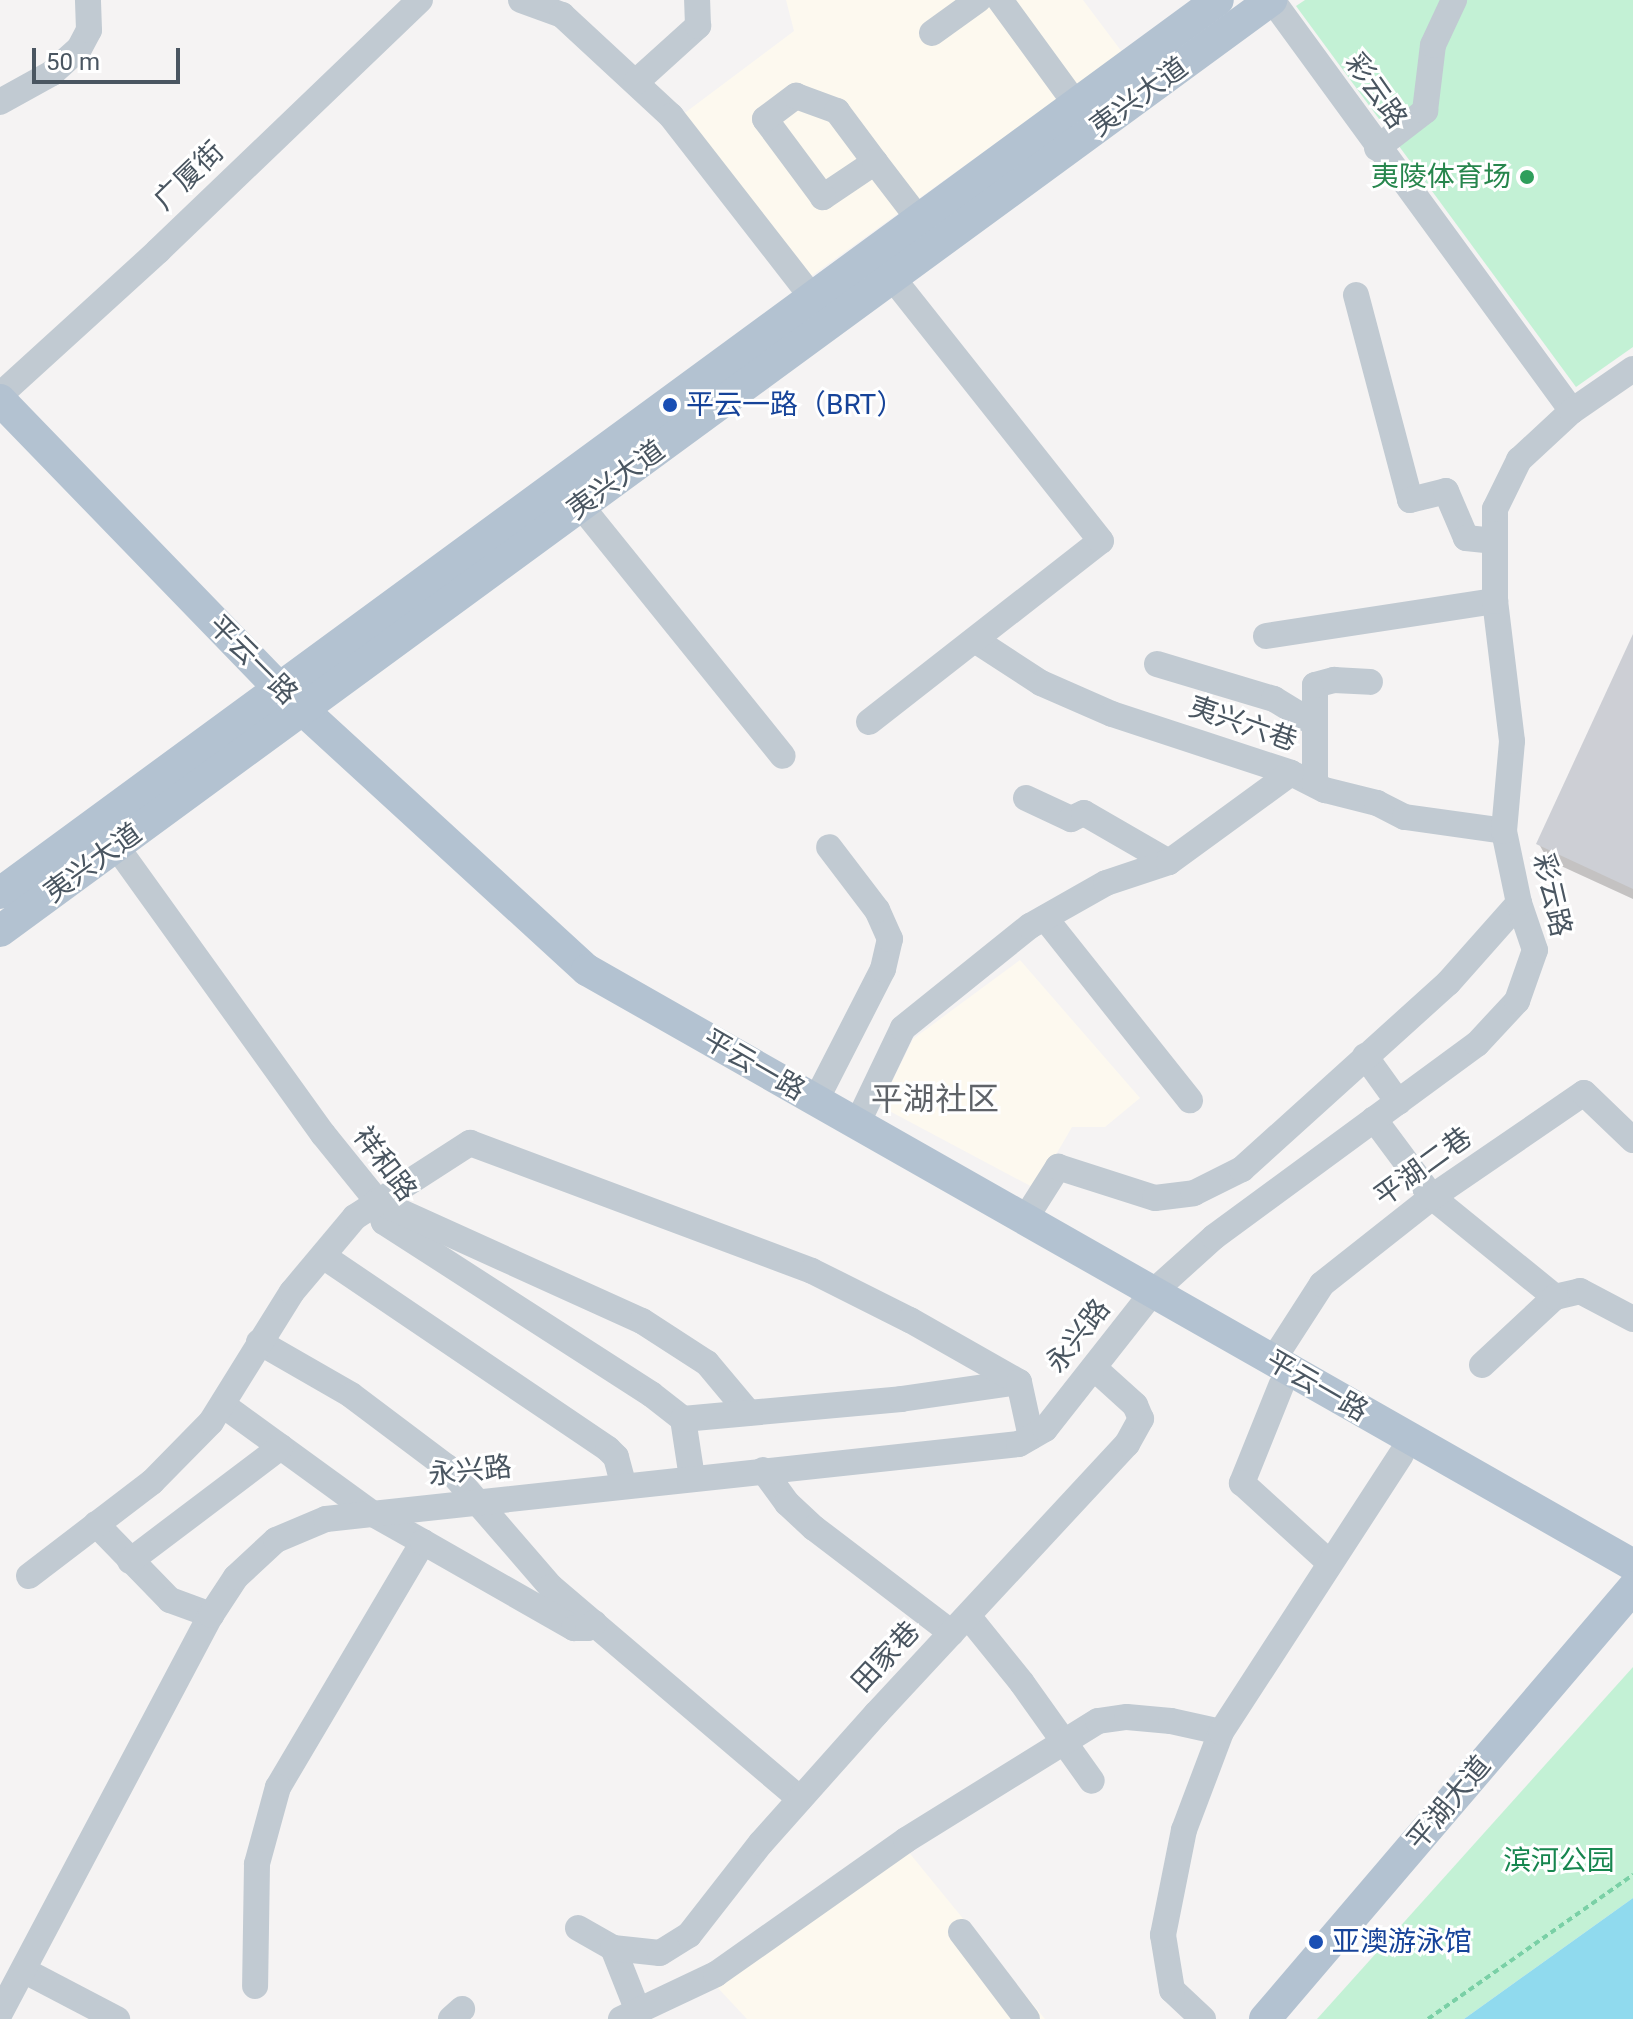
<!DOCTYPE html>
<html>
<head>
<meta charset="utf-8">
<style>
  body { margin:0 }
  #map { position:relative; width:1633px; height:2019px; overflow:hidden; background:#f5f3f3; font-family:Roboto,"Noto Sans SC",sans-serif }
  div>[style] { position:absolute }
  .commercial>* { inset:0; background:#fdf9ef }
  .green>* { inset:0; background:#c3f1d5 }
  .water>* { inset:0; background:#90daee }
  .shadow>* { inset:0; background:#0003 }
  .building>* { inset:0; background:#cdcfd5 }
  .path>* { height:4px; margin-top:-2px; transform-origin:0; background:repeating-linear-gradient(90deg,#7ad0a6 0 6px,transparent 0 10px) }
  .minor>* { height:26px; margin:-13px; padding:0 13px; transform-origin:13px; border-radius:13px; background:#c1cad2 }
  .major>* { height:32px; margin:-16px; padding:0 16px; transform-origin:16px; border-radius:16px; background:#b3c2d1 }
  .dots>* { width:22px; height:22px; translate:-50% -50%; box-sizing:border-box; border:4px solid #fff; border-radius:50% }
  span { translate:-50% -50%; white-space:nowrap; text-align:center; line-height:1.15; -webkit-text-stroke:6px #fff; paint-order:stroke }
  .street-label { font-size:28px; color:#4a5661 }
  .leisure-label { font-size:28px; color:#27864d }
  .right { translate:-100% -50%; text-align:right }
  .transit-label { font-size:28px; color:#164399 }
  .left { translate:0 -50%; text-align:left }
  .park-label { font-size:28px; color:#17864f }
  .quarter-label { font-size:32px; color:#5f6368 }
  .scale { position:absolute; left:32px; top:48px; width:148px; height:36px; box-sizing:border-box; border:4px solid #4a5661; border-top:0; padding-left:10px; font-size:24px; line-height:28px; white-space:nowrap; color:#4a5661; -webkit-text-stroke:6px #fff; paint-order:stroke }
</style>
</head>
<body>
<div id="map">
  <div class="commercial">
    <div style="clip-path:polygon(786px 0,1083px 0,1122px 52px,810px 277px,682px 115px,794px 31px)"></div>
    <div style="clip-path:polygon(1020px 960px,1140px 1098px,1105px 1127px,1072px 1127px,1036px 1189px,880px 1106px,913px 1039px)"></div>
    <div style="clip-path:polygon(907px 1850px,1045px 2019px,747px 2019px,717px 1987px)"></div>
  </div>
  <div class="green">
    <div style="clip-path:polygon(1305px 0,1633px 0,1633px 347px,1576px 387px,1296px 6px)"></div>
    <div style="clip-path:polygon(1633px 1667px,1633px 1898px,1464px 2019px,1317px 2019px)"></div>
  </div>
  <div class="water">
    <div style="clip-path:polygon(1633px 1898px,1633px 2019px,1464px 2019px)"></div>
  </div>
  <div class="shadow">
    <div style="clip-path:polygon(1633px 639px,1633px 899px,1548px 860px,1539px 844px)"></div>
  </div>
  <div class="building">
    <div style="clip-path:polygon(1633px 634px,1633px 889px,1536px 844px)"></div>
  </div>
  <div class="path">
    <div style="left:1428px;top:2019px;width:251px;rotate:-35.1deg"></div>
  </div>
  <div class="minor">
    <div style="left:521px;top:0;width:44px;rotate:20.1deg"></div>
    <div style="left:562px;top:15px;width:149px;rotate:42.8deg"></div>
    <div style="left:671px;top:116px;width:228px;rotate:52.1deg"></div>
    <div style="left:1000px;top:0;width:127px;rotate:53.9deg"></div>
    <div style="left:1272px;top:0;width:509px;rotate:53.87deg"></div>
    <div style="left:932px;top:33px;width:57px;rotate:-35.7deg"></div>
    <div style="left:636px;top:82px;width:84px;rotate:-42.1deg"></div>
    <div style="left:698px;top:26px;width:26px;rotate:-92deg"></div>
    <div style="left:0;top:102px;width:60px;rotate:-29.1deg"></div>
    <div style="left:52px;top:73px;width:36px;rotate:-42deg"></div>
    <div style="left:79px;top:49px;width:21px;rotate:-62deg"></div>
    <div style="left:89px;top:30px;width:30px;rotate:-92deg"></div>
    <div style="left:1377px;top:148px;width:61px;rotate:-37.6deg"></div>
    <div style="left:1425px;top:111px;width:66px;rotate:-83.1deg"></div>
    <div style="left:1433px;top:45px;width:50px;rotate:-65deg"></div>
    <div style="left:875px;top:162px;width:63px;rotate:146.1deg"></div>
    <div style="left:823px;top:197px;width:97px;rotate:-126.6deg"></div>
    <div style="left:765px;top:119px;width:39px;rotate:-37deg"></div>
    <div style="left:796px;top:96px;width:44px;rotate:20.1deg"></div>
    <div style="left:837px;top:111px;width:64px;rotate:53.3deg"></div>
    <div style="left:875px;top:162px;width:71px;rotate:52.5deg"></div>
    <div style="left:1356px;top:295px;width:212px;rotate:75.2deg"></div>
    <div style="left:1410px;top:500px;width:37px;rotate:-14deg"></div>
    <div style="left:1446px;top:491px;width:51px;rotate:66.9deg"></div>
    <div style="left:1466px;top:538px;width:29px;rotate:6deg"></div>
    <div style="left:0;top:395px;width:214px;rotate:-42.3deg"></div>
    <div style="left:158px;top:251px;width:363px;rotate:-43.8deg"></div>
    <div style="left:581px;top:506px;width:321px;rotate:51.1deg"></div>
    <div style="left:1266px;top:636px;width:232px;rotate:-8.7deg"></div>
    <div style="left:975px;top:640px;width:79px;rotate:33.1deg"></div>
    <div style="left:1041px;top:683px;width:77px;rotate:23.6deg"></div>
    <div style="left:1112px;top:714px;width:188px;rotate:18.2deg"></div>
    <div style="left:1291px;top:773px;width:38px;rotate:27deg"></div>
    <div style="left:1325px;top:790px;width:54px;rotate:14deg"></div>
    <div style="left:1377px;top:803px;width:31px;rotate:27deg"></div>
    <div style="left:1405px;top:817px;width:100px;rotate:8deg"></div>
    <div style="left:1157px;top:664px;width:122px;rotate:16.7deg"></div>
    <div style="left:1274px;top:699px;width:48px;rotate:31.4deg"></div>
    <div style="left:869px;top:722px;width:294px;rotate:-38deg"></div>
    <div style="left:1101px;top:541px;width:337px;rotate:-128.4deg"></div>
    <div style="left:1315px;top:784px;width:99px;rotate:-90deg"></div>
    <div style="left:1315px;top:685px;width:20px;rotate:-15deg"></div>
    <div style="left:1334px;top:680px;width:36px;rotate:3deg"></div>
    <div style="left:1026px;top:798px;width:50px;rotate:25deg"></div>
    <div style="left:1071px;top:819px;width:14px;rotate:-25deg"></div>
    <div style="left:1084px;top:813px;width:98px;rotate:30deg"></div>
    <div style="left:116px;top:846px;width:355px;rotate:54.3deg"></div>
    <div style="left:323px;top:1134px;width:86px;rotate:51.1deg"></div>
    <div style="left:377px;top:1201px;width:22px;rotate:72deg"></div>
    <div style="left:384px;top:1222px;width:318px;rotate:32.8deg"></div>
    <div style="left:651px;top:1394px;width:41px;rotate:38deg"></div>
    <div style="left:683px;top:1419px;width:60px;rotate:81.3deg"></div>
    <div style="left:1045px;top:918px;width:233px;rotate:51.5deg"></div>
    <div style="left:1365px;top:1056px;width:57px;rotate:54.3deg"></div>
    <div style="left:816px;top:1100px;width:147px;rotate:-62.9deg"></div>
    <div style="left:883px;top:969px;width:31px;rotate:-77deg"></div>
    <div style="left:890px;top:939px;width:32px;rotate:-114deg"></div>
    <div style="left:877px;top:910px;width:79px;rotate:-127.3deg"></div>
    <div style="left:1374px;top:1119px;width:97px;rotate:53.4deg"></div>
    <div style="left:1432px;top:1197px;width:159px;rotate:39.1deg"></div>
    <div style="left:857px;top:1124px;width:106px;rotate:-64.4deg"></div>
    <div style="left:903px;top:1028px;width:163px;rotate:-38.8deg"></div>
    <div style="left:1030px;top:926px;width:87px;rotate:-29.5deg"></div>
    <div style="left:1106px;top:883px;width:66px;rotate:-18.4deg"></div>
    <div style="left:1169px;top:862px;width:151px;rotate:-36.1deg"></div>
    <div style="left:377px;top:1201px;width:291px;rotate:24.4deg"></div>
    <div style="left:642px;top:1321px;width:77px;rotate:32.9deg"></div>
    <div style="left:707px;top:1363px;width:65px;rotate:50deg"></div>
    <div style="left:1025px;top:1219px;width:62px;rotate:-57.6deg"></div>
    <div style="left:1058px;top:1167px;width:102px;rotate:17.7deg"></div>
    <div style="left:1155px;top:1198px;width:39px;rotate:-7deg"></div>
    <div style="left:1194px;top:1193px;width:54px;rotate:-26.6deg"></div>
    <div style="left:1242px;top:1169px;width:278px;rotate:-42.1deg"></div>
    <div style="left:1448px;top:983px;width:107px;rotate:-48.4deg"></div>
    <div style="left:323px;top:1256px;width:344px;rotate:34.1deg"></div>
    <div style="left:608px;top:1449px;width:11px;rotate:45deg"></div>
    <div style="left:616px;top:1457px;width:30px;rotate:75deg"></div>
    <div style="left:259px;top:1342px;width:106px;rotate:29.9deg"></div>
    <div style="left:351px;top:1395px;width:120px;rotate:36.9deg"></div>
    <div style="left:447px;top:1467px;width:159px;rotate:49.1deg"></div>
    <div style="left:551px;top:1587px;width:327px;rotate:40.4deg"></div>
    <div style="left:1273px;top:1360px;width:90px;rotate:-57.2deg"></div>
    <div style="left:1322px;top:1284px;width:140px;rotate:-38.3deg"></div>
    <div style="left:1432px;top:1197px;width:184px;rotate:-34.4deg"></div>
    <div style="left:1584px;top:1093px;width:68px;rotate:43.8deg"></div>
    <div style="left:1482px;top:1365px;width:100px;rotate:-43deg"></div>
    <div style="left:1555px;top:1297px;width:26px;rotate:-13deg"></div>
    <div style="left:1580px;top:1291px;width:60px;rotate:27.8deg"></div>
    <div style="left:1281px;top:1386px;width:105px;rotate:111.9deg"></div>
    <div style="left:1242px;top:1483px;width:119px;rotate:42.3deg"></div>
    <div style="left:223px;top:1405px;width:185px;rotate:36deg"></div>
    <div style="left:373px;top:1514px;width:57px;rotate:29.2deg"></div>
    <div style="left:423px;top:1542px;width:285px;rotate:120.6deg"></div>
    <div style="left:278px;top:1787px;width:80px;rotate:105.3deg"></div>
    <div style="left:257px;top:1864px;width:122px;rotate:90.9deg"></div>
    <div style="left:683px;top:1419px;width:219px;rotate:-5.2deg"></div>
    <div style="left:901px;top:1399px;width:119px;rotate:-8.2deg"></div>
    <div style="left:763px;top:1470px;width:41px;rotate:54deg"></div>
    <div style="left:787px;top:1503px;width:37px;rotate:43deg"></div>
    <div style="left:814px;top:1528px;width:173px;rotate:37.3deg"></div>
    <div style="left:96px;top:1524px;width:106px;rotate:45.8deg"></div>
    <div style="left:170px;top:1600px;width:44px;rotate:20.1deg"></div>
    <div style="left:423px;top:1542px;width:174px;rotate:29.7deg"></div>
    <div style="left:574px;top:1628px;width:14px"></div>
    <div style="left:588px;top:1628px;width:8px;rotate:-40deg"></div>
    <div style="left:130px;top:1561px;width:189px;rotate:-37.1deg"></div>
    <div style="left:29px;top:1576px;width:155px;rotate:-37.4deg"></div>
    <div style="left:152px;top:1482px;width:84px;rotate:-45.5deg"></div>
    <div style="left:211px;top:1422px;width:153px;rotate:-58.1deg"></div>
    <div style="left:292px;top:1292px;width:98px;rotate:-50deg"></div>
    <div style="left:355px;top:1217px;width:137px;rotate:-32.8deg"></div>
    <div style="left:470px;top:1143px;width:365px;rotate:20.5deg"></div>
    <div style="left:812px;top:1271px;width:110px;rotate:26.6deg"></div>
    <div style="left:910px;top:1320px;width:125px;rotate:29.6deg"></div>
    <div style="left:1019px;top:1382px;width:56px;rotate:77.7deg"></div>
    <div style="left:968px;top:1616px;width:86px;rotate:51.1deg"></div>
    <div style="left:1022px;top:1683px;width:120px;rotate:54.5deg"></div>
    <div style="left:578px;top:1928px;width:40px;rotate:29.7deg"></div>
    <div style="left:613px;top:1948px;width:68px;rotate:68.4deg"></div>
    <div style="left:961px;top:1932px;width:109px;rotate:52.8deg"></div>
    <div style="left:613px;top:1948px;width:47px;rotate:6.1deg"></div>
    <div style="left:660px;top:1953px;width:34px;rotate:-32deg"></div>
    <div style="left:689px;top:1935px;width:117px;rotate:-52deg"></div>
    <div style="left:761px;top:1843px;width:173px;rotate:-48.3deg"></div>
    <div style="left:876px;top:1714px;width:369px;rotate:-47.1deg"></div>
    <div style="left:1127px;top:1444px;width:29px;rotate:-61deg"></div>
    <div style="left:1141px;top:1419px;width:15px;rotate:-113deg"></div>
    <div style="left:1135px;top:1405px;width:55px;rotate:-137.9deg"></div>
    <div style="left:25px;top:1971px;width:104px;rotate:27.6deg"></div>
    <div style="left:0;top:2013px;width:450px;rotate:-62.1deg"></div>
    <div style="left:211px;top:1615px;width:45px;rotate:-56.7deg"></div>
    <div style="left:236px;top:1577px;width:54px;rotate:-42.8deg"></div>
    <div style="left:276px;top:1540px;width:54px;rotate:-22.8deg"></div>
    <div style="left:326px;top:1519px;width:697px;rotate:-6.18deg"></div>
    <div style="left:1019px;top:1444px;width:30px;rotate:-30deg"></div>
    <div style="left:1045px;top:1429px;width:174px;rotate:-51.8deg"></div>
    <div style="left:1153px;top:1292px;width:82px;rotate:-42deg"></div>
    <div style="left:1214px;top:1237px;width:326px;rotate:-36.3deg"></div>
    <div style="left:1477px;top:1044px;width:59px;rotate:-47.1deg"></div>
    <div style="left:1517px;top:1001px;width:54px;rotate:-70.6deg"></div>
    <div style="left:1535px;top:950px;width:50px;rotate:-108.8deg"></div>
    <div style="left:1519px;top:903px;width:74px;rotate:-101.8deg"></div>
    <div style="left:1504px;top:831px;width:90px;rotate:-84.9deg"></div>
    <div style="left:1512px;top:741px;width:141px;rotate:-96.9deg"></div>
    <div style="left:1495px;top:601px;width:92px;rotate:-90deg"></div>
    <div style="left:1495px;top:509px;width:55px;rotate:-63.9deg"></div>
    <div style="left:1519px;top:460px;width:72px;rotate:-42.8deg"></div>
    <div style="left:1572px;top:411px;width:74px;rotate:-34.5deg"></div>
    <div style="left:451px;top:2019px;width:15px;rotate:-42deg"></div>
    <div style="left:621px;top:2019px;width:105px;rotate:-25.3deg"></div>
    <div style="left:716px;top:1974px;width:232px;rotate:-35.2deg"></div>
    <div style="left:906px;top:1840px;width:226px;rotate:-31.8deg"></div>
    <div style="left:1098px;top:1721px;width:29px;rotate:-8deg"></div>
    <div style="left:1127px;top:1717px;width:44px;rotate:5.2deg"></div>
    <div style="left:1171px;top:1721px;width:51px;rotate:12.4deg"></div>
    <div style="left:1203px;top:2019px;width:42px;rotate:-136.9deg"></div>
    <div style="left:1172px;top:1990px;width:56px;rotate:-99.3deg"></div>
    <div style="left:1163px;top:1935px;width:107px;rotate:-78.7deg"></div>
    <div style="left:1184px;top:1830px;width:105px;rotate:-69.3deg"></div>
    <div style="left:1221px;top:1732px;width:330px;rotate:-57deg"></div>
  </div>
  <div class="major">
    <div style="left:0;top:400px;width:402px;rotate:45.9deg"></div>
    <div style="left:280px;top:689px;width:416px;rotate:42.5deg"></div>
    <div style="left:587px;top:970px;width:1203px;rotate:29.63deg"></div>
    <div style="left:0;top:893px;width:1510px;rotate:-36.25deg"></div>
    <div style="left:0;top:931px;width:1576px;rotate:-36.22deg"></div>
    <div style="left:1265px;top:2019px;width:567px;rotate:-49.51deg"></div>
  </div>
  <div class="dots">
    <div style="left:1527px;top:177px;background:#2e9e5b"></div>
    <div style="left:670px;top:405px;background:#1a4fb4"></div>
    <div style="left:1316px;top:1942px;background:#1a4fb4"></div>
  </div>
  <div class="street-label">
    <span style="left:1376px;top:91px;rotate:55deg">彩云路</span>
    <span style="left:1139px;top:97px;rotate:-36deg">夷兴大道</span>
    <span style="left:189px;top:176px;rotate:-44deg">广厦街</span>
    <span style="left:616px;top:480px;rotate:-36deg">夷兴大道</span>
    <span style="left:253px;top:660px;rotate:45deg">平云一路</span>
    <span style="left:1243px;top:724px;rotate:19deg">夷兴六巷</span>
    <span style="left:93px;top:863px;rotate:-36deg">夷兴大道</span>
    <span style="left:1552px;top:895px;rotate:77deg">彩云路</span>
    <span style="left:754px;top:1065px;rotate:30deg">平云一路</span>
    <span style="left:385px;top:1164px;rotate:53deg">祥和路</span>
    <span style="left:1423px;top:1167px;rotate:-36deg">平湖二巷</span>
    <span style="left:1078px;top:1336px;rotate:-52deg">永兴路</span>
    <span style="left:1317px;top:1386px;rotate:30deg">平云一路</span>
    <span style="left:470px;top:1471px;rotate:-6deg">永兴路</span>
    <span style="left:886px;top:1657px;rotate:-47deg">田家巷</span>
    <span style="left:1449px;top:1803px;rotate:-50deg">平湖大道</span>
  </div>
  <div class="leisure-label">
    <span class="right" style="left:1511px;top:177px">夷陵体育场</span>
  </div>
  <div class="transit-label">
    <span class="left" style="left:686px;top:405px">平云一路（BRT）</span>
    <span class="left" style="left:1332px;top:1942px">亚澳游泳馆</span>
  </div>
  <div class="park-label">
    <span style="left:1559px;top:1861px">滨河公园</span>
  </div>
  <div class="quarter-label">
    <span style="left:935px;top:1099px">平湖社区</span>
  </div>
  <div class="scale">50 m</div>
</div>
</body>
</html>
